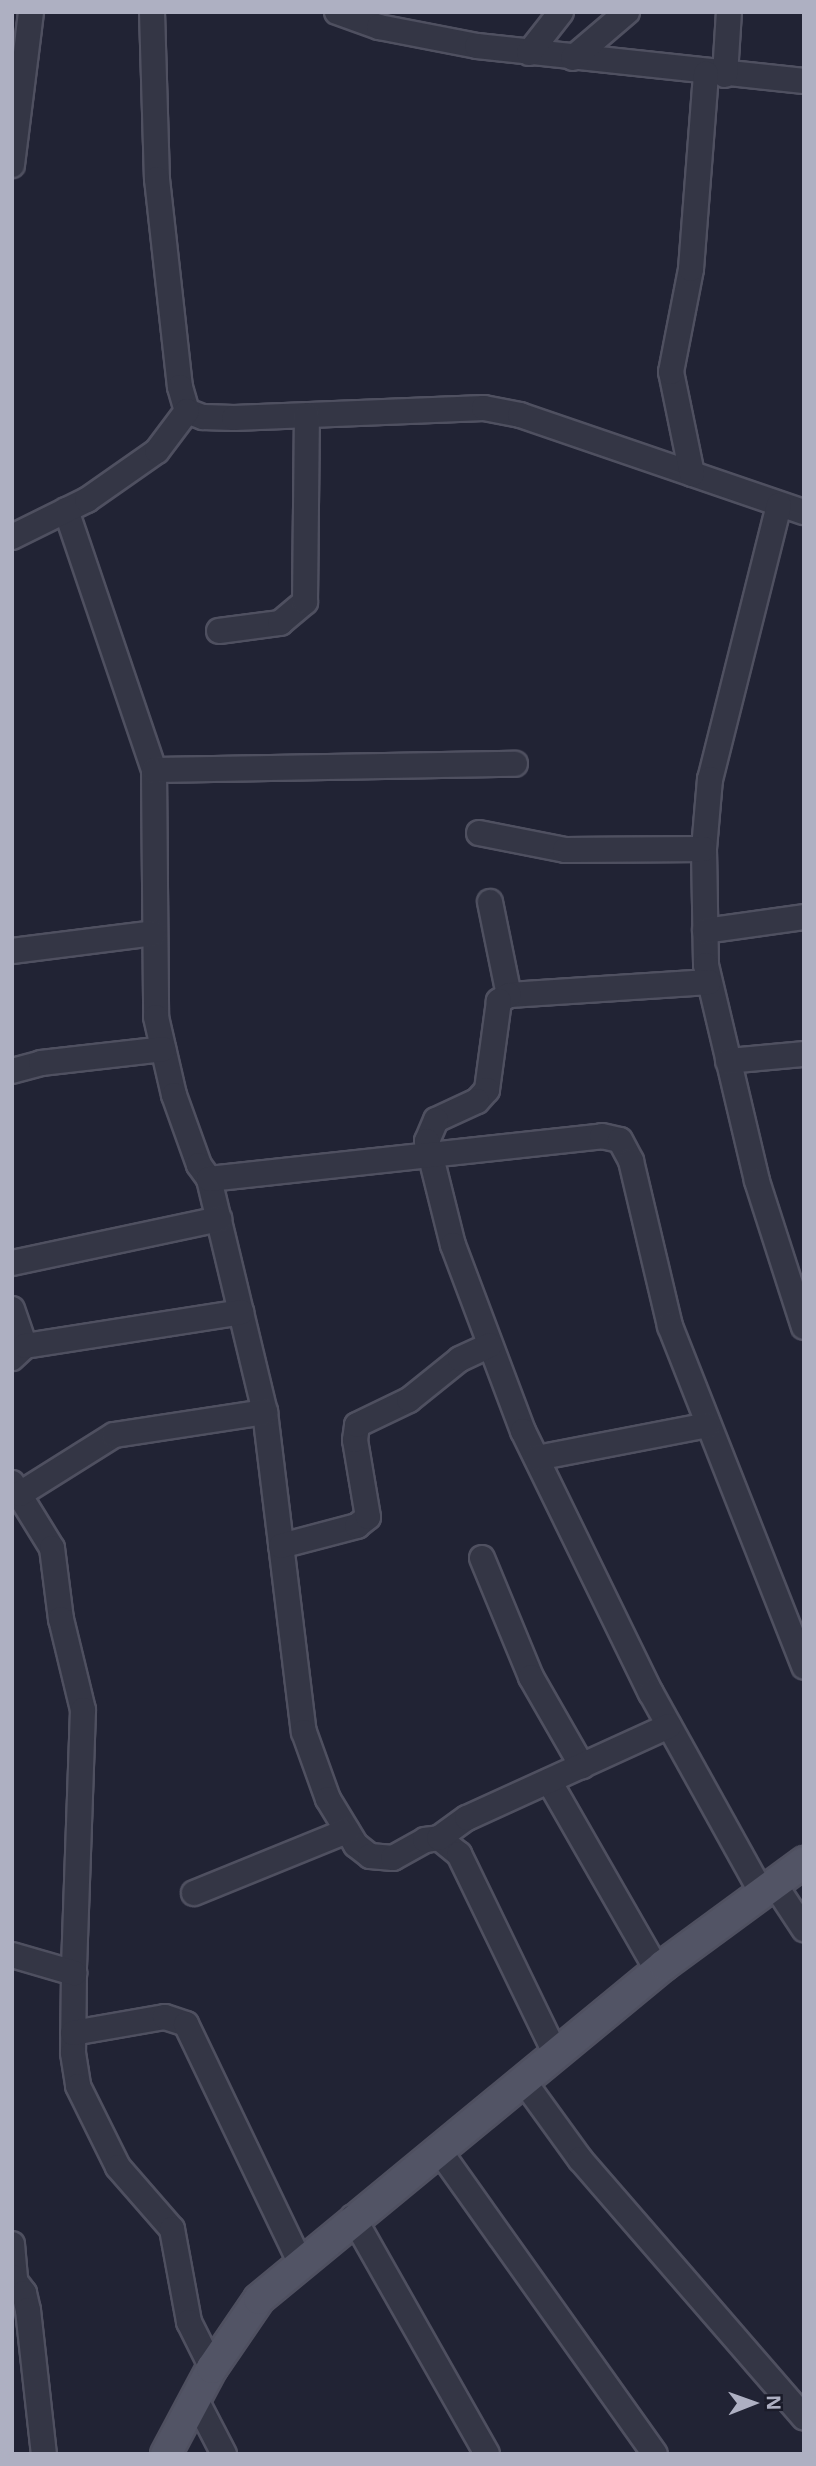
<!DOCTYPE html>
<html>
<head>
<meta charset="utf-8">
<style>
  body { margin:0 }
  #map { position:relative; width:816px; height:2466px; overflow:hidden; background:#212334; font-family:"Open Sans",sans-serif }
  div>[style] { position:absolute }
  .roads { filter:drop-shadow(2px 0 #4f5060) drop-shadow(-2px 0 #4f5060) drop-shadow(0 2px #4f5060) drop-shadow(0 -2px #4f5060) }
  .minor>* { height:24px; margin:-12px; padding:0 12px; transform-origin:12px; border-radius:12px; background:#343645 }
  .major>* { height:30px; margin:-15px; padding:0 15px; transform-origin:15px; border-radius:15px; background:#525465 }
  span { translate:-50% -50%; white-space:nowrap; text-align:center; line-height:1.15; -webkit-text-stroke:5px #1a1b29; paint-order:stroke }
  .frame { position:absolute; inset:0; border:14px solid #aeb0c2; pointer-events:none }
  .north { position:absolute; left:718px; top:2368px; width:70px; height:70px; -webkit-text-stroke:5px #1a1b29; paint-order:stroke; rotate:89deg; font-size:19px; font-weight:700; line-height:28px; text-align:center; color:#aeb0c2 }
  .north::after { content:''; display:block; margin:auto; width:24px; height:32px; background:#aeb0c2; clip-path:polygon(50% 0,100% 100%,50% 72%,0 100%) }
</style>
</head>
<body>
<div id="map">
  <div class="roads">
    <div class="minor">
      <div style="left:152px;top:12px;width:167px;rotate:88.3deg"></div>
      <div style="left:157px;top:179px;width:209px;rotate:83.7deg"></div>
      <div style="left:180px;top:387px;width:25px;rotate:74deg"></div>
      <div style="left:187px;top:411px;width:17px;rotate:21deg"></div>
      <div style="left:203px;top:417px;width:31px;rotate:2deg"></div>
      <div style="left:234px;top:418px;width:250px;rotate:-2.3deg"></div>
      <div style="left:484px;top:408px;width:37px;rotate:11deg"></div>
      <div style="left:520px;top:415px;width:300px;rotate:18.9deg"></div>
      <div style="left:337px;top:12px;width:45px;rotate:19.7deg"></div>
      <div style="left:379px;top:27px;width:100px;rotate:11deg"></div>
      <div style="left:477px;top:46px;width:329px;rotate:6.1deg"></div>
      <div style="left:529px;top:53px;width:52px;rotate:-52deg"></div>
      <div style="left:573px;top:58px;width:71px;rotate:-40.4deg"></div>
      <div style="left:725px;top:75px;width:63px;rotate:-86.4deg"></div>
      <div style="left:12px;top:165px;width:154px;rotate:-82.9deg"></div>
      <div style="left:692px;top:474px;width:104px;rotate:-101.6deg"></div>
      <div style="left:671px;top:372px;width:105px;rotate:-79deg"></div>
      <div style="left:691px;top:269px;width:196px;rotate:-85.6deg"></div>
      <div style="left:779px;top:505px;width:283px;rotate:104.1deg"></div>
      <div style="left:710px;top:779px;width:70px;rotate:94.9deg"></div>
      <div style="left:704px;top:849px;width:116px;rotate:89deg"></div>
      <div style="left:706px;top:965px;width:222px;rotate:76.7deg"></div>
      <div style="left:757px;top:1181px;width:153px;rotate:72.2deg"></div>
      <div style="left:66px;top:510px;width:274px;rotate:71.3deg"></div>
      <div style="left:154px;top:770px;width:247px;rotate:89.5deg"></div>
      <div style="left:156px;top:1017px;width:80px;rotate:77deg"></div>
      <div style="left:174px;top:1095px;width:74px;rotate:70.3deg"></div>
      <div style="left:199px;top:1165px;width:17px;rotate:54deg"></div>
      <div style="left:209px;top:1179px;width:240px;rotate:76.5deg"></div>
      <div style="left:265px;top:1412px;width:322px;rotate:83.1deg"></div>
      <div style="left:304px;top:1732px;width:71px;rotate:70.3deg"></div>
      <div style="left:328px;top:1799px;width:54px;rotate:58.7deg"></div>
      <div style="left:356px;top:1845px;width:18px;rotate:38deg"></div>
      <div style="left:370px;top:1856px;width:23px;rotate:5deg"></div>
      <div style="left:393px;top:1858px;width:37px;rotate:-29deg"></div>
      <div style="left:425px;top:1840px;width:14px;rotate:-8deg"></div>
      <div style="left:439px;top:1838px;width:26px;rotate:39deg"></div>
      <div style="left:459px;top:1854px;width:225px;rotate:64.2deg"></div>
      <div style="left:12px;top:537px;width:84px;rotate:-26.3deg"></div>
      <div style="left:87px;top:500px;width:85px;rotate:-35deg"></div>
      <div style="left:157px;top:451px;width:50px;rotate:-53.1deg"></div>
      <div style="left:219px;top:631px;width:62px;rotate:-7.5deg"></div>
      <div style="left:280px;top:623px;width:33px;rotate:-40deg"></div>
      <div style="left:305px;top:602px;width:187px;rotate:-89.4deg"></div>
      <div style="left:154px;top:770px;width:361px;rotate:-1deg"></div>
      <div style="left:479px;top:833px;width:88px;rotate:11.2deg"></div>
      <div style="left:565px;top:850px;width:139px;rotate:-0.4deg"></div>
      <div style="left:490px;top:902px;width:95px;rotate:78.5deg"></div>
      <div style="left:705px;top:931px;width:100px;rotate:-8deg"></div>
      <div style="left:12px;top:951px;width:143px;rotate:-7.2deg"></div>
      <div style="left:709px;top:982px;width:200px;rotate:176.3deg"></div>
      <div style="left:509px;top:995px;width:12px;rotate:149deg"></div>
      <div style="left:499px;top:1001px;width:90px;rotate:97.7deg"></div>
      <div style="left:487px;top:1090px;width:15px;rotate:132deg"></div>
      <div style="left:477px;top:1101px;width:45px;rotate:155.1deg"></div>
      <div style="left:436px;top:1120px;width:23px;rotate:113deg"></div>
      <div style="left:427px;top:1141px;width:107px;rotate:76deg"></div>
      <div style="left:453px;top:1245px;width:199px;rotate:69.4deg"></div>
      <div style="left:523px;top:1431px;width:292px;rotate:64deg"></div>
      <div style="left:651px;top:1693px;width:231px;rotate:61deg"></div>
      <div style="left:728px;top:1061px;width:76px;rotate:-5.3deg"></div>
      <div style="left:12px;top:1071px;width:30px;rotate:-15deg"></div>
      <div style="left:41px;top:1063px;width:123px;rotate:-6.5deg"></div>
      <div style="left:209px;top:1179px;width:395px;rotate:-6.2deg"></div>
      <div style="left:602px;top:1136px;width:18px;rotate:13deg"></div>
      <div style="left:620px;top:1140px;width:24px;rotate:62deg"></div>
      <div style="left:631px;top:1161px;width:170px;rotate:76.7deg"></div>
      <div style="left:670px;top:1326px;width:366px;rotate:68.5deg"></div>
      <div style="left:12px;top:1263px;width:212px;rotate:-12deg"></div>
      <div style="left:12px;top:1309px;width:39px;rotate:71deg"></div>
      <div style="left:25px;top:1346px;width:18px;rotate:137deg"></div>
      <div style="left:25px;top:1346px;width:219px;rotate:-8.9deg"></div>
      <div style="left:537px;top:1458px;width:174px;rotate:-10.9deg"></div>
      <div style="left:12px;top:1483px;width:76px;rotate:58.4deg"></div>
      <div style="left:52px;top:1548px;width:72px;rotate:82.8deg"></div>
      <div style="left:61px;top:1619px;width:94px;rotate:76.4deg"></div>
      <div style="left:83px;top:1710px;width:263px;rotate:92deg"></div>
      <div style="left:74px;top:1973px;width:80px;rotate:90.7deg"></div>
      <div style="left:73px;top:2053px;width:33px;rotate:81deg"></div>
      <div style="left:78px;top:2086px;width:90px;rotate:63.7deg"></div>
      <div style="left:118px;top:2167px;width:82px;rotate:48.9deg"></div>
      <div style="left:172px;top:2229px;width:95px;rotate:79.6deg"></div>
      <div style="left:189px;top:2322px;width:51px;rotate:63.4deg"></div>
      <div style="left:20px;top:1494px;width:111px;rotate:-32.1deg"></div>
      <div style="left:114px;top:1435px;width:153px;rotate:-8.7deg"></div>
      <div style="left:281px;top:1546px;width:79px;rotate:-14.7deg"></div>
      <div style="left:357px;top:1526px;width:14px;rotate:-39deg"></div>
      <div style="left:368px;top:1517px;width:78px;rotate:-99.6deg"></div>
      <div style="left:355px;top:1440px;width:15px;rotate:-82deg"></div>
      <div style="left:357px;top:1425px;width:58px;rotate:-25.7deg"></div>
      <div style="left:409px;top:1400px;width:65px;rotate:-38.8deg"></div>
      <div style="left:460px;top:1359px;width:33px;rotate:-25deg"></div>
      <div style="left:482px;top:1558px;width:129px;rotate:67.6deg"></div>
      <div style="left:531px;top:1677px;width:103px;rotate:60.2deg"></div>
      <div style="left:549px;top:1781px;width:219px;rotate:60.2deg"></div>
      <div style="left:439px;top:1838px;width:34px;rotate:-36deg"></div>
      <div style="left:467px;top:1818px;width:222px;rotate:-24.5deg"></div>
      <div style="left:775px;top:1885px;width:53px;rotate:56.6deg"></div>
      <div style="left:194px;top:1893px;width:165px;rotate:-22.1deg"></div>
      <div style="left:12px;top:1955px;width:65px;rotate:16.2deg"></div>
      <div style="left:73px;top:2033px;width:93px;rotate:-9.9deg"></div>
      <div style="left:165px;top:2017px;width:22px;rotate:18deg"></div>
      <div style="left:186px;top:2024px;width:264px;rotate:64.4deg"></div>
      <div style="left:525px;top:2083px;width:94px;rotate:54.1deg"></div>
      <div style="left:580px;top:2159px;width:342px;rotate:49.1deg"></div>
      <div style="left:441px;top:2153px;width:369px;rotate:54.6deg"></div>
      <div style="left:353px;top:2217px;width:272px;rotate:60.5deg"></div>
      <div style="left:12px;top:2244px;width:36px;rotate:85deg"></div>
      <div style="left:12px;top:2277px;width:20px;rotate:53deg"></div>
      <div style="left:24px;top:2293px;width:17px;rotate:77deg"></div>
      <div style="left:28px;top:2310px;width:145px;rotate:83.7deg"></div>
      <div style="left:195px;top:2398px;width:63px;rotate:62.6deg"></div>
    </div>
    <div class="major">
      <div style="left:166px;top:2454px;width:98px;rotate:-61.9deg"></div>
      <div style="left:212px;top:2368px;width:83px;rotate:-55.7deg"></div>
      <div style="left:259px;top:2299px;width:525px;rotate:-39.51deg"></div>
      <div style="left:664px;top:1965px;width:174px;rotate:-36.3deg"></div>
    </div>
  </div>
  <div class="frame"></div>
  <div class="north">N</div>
</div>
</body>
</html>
